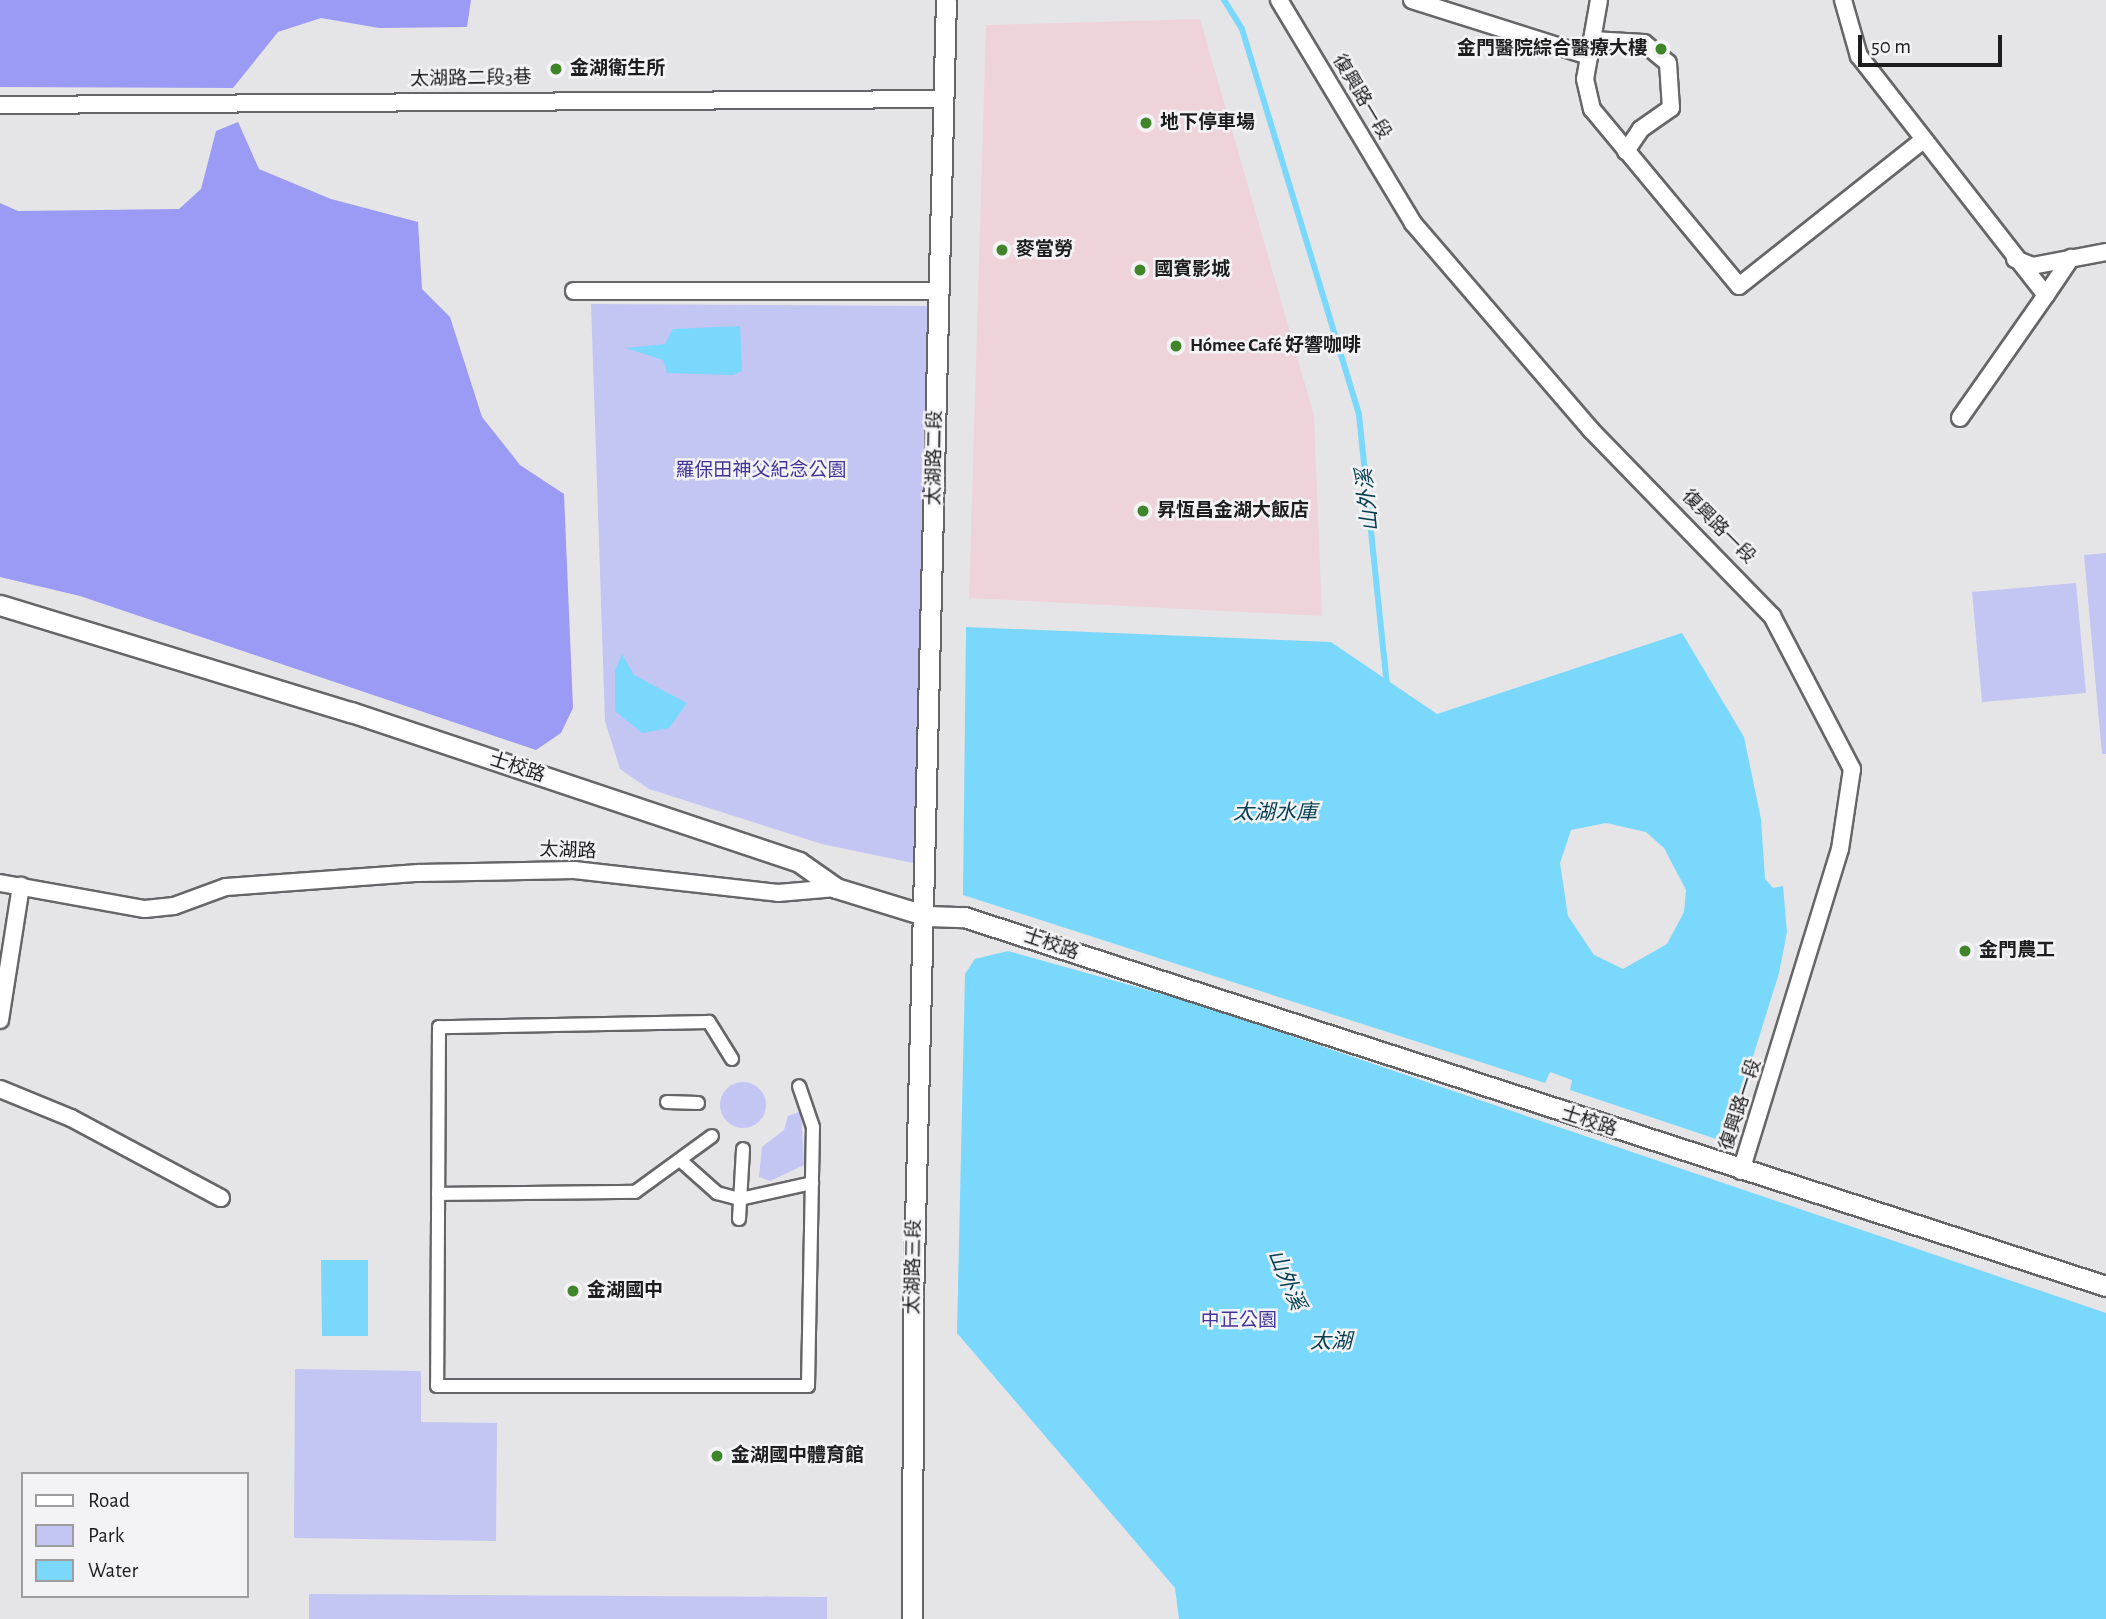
<!DOCTYPE html>
<html>
<head>
<meta charset="utf-8">
<style>
  body { margin:0 }
  #map { position:relative; width:2106px; height:1619px; overflow:hidden; background:#e5e5e8; font-family:"Alegreya Sans","Noto Sans TC",sans-serif }
  div>[style] { position:absolute }
  .commercial>* { inset:0; background:#eed4da }
  .green>* { inset:0; background:#c3c5f3 }
  .round { border-radius:50% }
  .forest>* { inset:0; background:#9b9af4 }
  .water>* { inset:0; background:#79d8fc }
  .stream>* { height:6px; margin:-3px; padding:0 3px; transform-origin:3px; border-radius:3px; background:#79d8fc }
  .roads { filter:drop-shadow(2px 0 #666668) drop-shadow(-2px 0 #666668) drop-shadow(0 2px #666668) drop-shadow(0 -2px #666668) }
  .pedestrian>* { height:12px; margin:-6px; padding:0 6px; transform-origin:6px; border-radius:6px; background:#fff }
  .minor>* { height:16px; margin:-8px; padding:0 8px; transform-origin:8px; border-radius:8px; background:#fff }
  .tertiary>* { height:19px; margin:-9.5px; padding:0 9.5px; transform-origin:9.5px; border-radius:9.5px; background:#fff }
  .dots>* { width:19px; height:19px; translate:-50% -50%; box-sizing:border-box; border:4px solid #f3f3f5; border-radius:50% }
  span { translate:-50% -50%; white-space:nowrap; text-align:center; line-height:1.15; -webkit-text-stroke:5px #f3f3f5; paint-order:stroke }
  .poi-label { font-size:19px; color:#1d1d1e; font-weight:700 }
  .right { translate:-100% -50%; text-align:right }
  .left { translate:0 -50%; text-align:left }
  .street-label { font-size:19px; color:#1d1d1e }
  .park-label { font-size:19px; color:#43349b }
  .water-label { font-size:21px; color:#033f51; font-style:italic }
  .legend { position:absolute; left:21px; top:1472px; width:228px; height:126px; box-sizing:border-box; background:#f3f3f5; border:2px solid #9d9d9f; margin:0; padding:9px 12px; list-style:none; font-size:21px; color:#1d1d1e }
  .legend li { display:flex; align-items:center; gap:14px; height:35px }
  .legend b { width:35px; border:2px solid #9d9d9f }
  .scale { position:absolute; left:1858px; top:35px; width:144px; height:32px; box-sizing:border-box; border:4px solid #1d1d1e; border-top:0; padding-left:9px; font-size:21px; line-height:24px; white-space:nowrap; color:#1d1d1e; -webkit-text-stroke:5px #f3f3f5; paint-order:stroke }
</style>
</head>
<body>
<div id="map">
  <div class="commercial">
    <div style="clip-path:polygon(1200px 19px,1314px 415px,1322px 616px,969px 598px,986px 25px)"></div>
  </div>
  <div class="green">
    <div style="clip-path:polygon(591px 304px,930px 306px,913px 863px,822px 844px,649px 789px,620px 769px,605px 721px)"></div>
    <div style="clip-path:polygon(2106px 553px,2106px 754px,2102px 754px,2084px 555px)"></div>
    <div style="clip-path:polygon(2076px 583px,2086px 693px,1982px 702px,1972px 592px)"></div>
    <div class="round" style="left:720px;top:1082px;width:46px;height:46px"></div>
    <div style="clip-path:polygon(801px 1111px,804px 1165px,770px 1181px,759px 1177px,762px 1147px,784px 1130px,788px 1116px)"></div>
    <div style="clip-path:polygon(295px 1369px,421px 1371px,421px 1422px,497px 1423px,496px 1541px,294px 1538px)"></div>
    <div style="clip-path:polygon(309px 1594px,827px 1597px,827px 1619px,309px 1619px)"></div>
  </div>
  <div class="forest">
    <div style="clip-path:polygon(0 0,471px 0,467px 27px,379px 28px,321px 18px,278px 32px,233px 88px,0 87px)"></div>
    <div style="clip-path:polygon(238px 122px,259px 169px,331px 199px,418px 222px,422px 289px,450px 317px,482px 417px,520px 465px,564px 494px,573px 708px,561px 733px,536px 750px,80px 596px,0 577px,0 203px,18px 211px,179px 209px,201px 189px,216px 131px)"></div>
  </div>
  <div class="water">
    <div style="clip-path:polygon(740px 326px,742px 371px,733px 375px,667px 373px,663px 360px,626px 348px,665px 344px,673px 329px)"></div>
    <div style="clip-path:polygon(evenodd,966px 627px,1331px 642px,1437px 714px,1682px 633px,1744px 737px,1761px 819px,1765px 879px,1773px 888px,1783px 886px,1787px 932px,1779px 973px,1732px 1124px,1719px 1140px,1570px 1090px,1572px 1080px,1550px 1072px,1545px 1083px,963px 895px,966px 627px,1606px 823px,1646px 832px,1664px 848px,1686px 890px,1684px 912px,1667px 944px,1623px 969px,1594px 955px,1568px 916px,1560px 863px,1571px 830px,1606px 823px)"></div>
    <div style="clip-path:polygon(622px 654px,634px 675px,687px 703px,669px 728px,642px 733px,615px 711px,615px 671px)"></div>
    <div style="clip-path:polygon(1008px 951px,1194px 1003px,2106px 1313px,2106px 1619px,1179px 1619px,1175px 1588px,957px 1333px,965px 974px,975px 959px)"></div>
    <div style="clip-path:polygon(321px 1260px,368px 1260px,368px 1336px,322px 1336px)"></div>
  </div>
  <div class="stream">
    <div style="left:1224px;top:0;width:34px;rotate:58deg"></div>
    <div style="left:1242px;top:29px;width:403px;rotate:73.1deg"></div>
    <div style="left:1359px;top:415px;width:271px;rotate:84.1deg"></div>
  </div>
  <div class="roads">
    <div class="pedestrian">
      <div style="left:732px;top:1059px;width:44px;rotate:-121.9deg"></div>
      <div style="left:709px;top:1022px;width:270px;rotate:178.9deg"></div>
      <div style="left:439px;top:1027px;width:359px;rotate:90.3deg"></div>
      <div style="left:437px;top:1386px;width:371px"></div>
      <div style="left:808px;top:1386px;width:259px;rotate:-88.9deg"></div>
      <div style="left:813px;top:1127px;width:43px;rotate:-108.9deg"></div>
      <div style="left:667px;top:1102px;width:31px;rotate:2deg"></div>
      <div style="left:680px;top:1160px;width:50px;rotate:41.7deg"></div>
      <div style="left:717px;top:1193px;width:24px;rotate:15deg"></div>
      <div style="left:740px;top:1199px;width:74px;rotate:-12.5deg"></div>
      <div style="left:438px;top:1194px;width:197px;rotate:-0.6deg"></div>
      <div style="left:635px;top:1192px;width:95px;rotate:-36deg"></div>
      <div style="left:739px;top:1219px;width:70px;rotate:-86.7deg"></div>
    </div>
    <div class="minor">
      <div style="left:1279px;top:0;width:260px;rotate:59deg"></div>
      <div style="left:1413px;top:223px;width:273px;rotate:49.3deg"></div>
      <div style="left:1591px;top:430px;width:260px;rotate:45.8deg"></div>
      <div style="left:1772px;top:616px;width:173px;rotate:62.4deg"></div>
      <div style="left:1852px;top:769px;width:81px;rotate:98.5deg"></div>
      <div style="left:1840px;top:849px;width:337px;rotate:107.1deg"></div>
      <div style="left:1412px;top:0;width:186px;rotate:17.6deg"></div>
      <div style="left:1599px;top:0;width:80px;rotate:100deg"></div>
      <div style="left:1585px;top:79px;width:31px;rotate:77deg"></div>
      <div style="left:1592px;top:109px;width:230px;rotate:50.3deg"></div>
      <div style="left:1739px;top:286px;width:232px;rotate:-38.4deg"></div>
      <div style="left:1843px;top:0;width:58px;rotate:74.1deg"></div>
      <div style="left:1859px;top:56px;width:303px;rotate:52deg"></div>
      <div style="left:2046px;top:295px;width:150px;rotate:125deg"></div>
      <div style="left:1592px;top:40px;width:52px;rotate:3.3deg"></div>
      <div style="left:1644px;top:43px;width:31px;rotate:40deg"></div>
      <div style="left:1668px;top:63px;width:45px;rotate:86.2deg"></div>
      <div style="left:1671px;top:108px;width:37px;rotate:145deg"></div>
      <div style="left:1641px;top:129px;width:27px;rotate:124deg"></div>
      <div style="left:0;top:105px;width:942px;rotate:-0.36deg"></div>
      <div style="left:2015px;top:259px;width:18px;rotate:22deg"></div>
      <div style="left:2032px;top:266px;width:75px;rotate:-10.7deg"></div>
      <div style="left:574px;top:291px;width:364px"></div>
      <div style="left:2046px;top:295px;width:45px;rotate:-56deg"></div>
      <div style="left:0;top:883px;width:147px;rotate:10.2deg"></div>
      <div style="left:145px;top:909px;width:29px;rotate:-6deg"></div>
      <div style="left:174px;top:906px;width:55px;rotate:-20.1deg"></div>
      <div style="left:226px;top:887px;width:193px;rotate:-4.2deg"></div>
      <div style="left:418px;top:873px;width:156px;rotate:-1.1deg"></div>
      <div style="left:574px;top:870px;width:205px;rotate:6.4deg"></div>
      <div style="left:778px;top:893px;width:58px;rotate:-4.9deg"></div>
      <div style="left:0;top:1020px;width:136px;rotate:-81.1deg"></div>
      <div style="left:0;top:1089px;width:77px;rotate:22.2deg"></div>
      <div style="left:71px;top:1118px;width:170px;rotate:28.1deg"></div>
    </div>
    <div class="tertiary">
      <div style="left:0;top:605px;width:367px;rotate:17deg"></div>
      <div style="left:351px;top:712px;width:472px;rotate:18.5deg"></div>
      <div style="left:799px;top:862px;width:45px;rotate:35.1deg"></div>
      <div style="left:836px;top:888px;width:95px;rotate:17.1deg"></div>
      <div style="left:927px;top:916px;width:37px;rotate:2deg"></div>
      <div style="left:964px;top:917px;width:1200px;rotate:17.91deg"></div>
      <div style="left:912px;top:1619px;width:317px;rotate:-89.8deg"></div>
      <div style="left:913px;top:1302px;width:1302px;rotate:-88.55deg"></div>
    </div>
  </div>
  <div class="dots">
    <div style="left:1661px;top:49px;background:#40852a"></div>
    <div style="left:556px;top:69px;background:#40852a"></div>
    <div style="left:1146px;top:123px;background:#40852a"></div>
    <div style="left:1002px;top:250px;background:#40852a"></div>
    <div style="left:1140px;top:270px;background:#40852a"></div>
    <div style="left:1176px;top:346px;background:#40852a"></div>
    <div style="left:1143px;top:511px;background:#40852a"></div>
    <div style="left:1965px;top:951px;background:#40852a"></div>
    <div style="left:573px;top:1291px;background:#40852a"></div>
    <div style="left:717px;top:1456px;background:#40852a"></div>
  </div>
  <div class="poi-label">
    <span class="right" style="left:1647px;top:49px">金門醫院綜合醫療大樓</span>
    <span class="left" style="left:570px;top:69px">金湖衛生所</span>
    <span class="left" style="left:1160px;top:123px">地下停車場</span>
    <span class="left" style="left:1016px;top:250px">麥當勞</span>
    <span class="left" style="left:1154px;top:270px">國賓影城</span>
    <span class="left" style="left:1190px;top:346px">Hómee Café 好響咖啡</span>
    <span class="left" style="left:1157px;top:511px">昇恆昌金湖大飯店</span>
    <span class="left" style="left:1979px;top:951px">金門農工</span>
    <span class="left" style="left:587px;top:1291px">金湖國中</span>
    <span class="left" style="left:731px;top:1456px">金湖國中體育館</span>
  </div>
  <div class="street-label">
    <span style="left:471px;top:79px;rotate:-1deg">太湖路二段3巷</span>
    <span style="left:1361px;top:97px;rotate:59deg">復興路一段</span>
    <span style="left:935px;top:458px;rotate:-89deg">太湖路二段</span>
    <span style="left:1718px;top:527px;rotate:45deg">復興路一段</span>
    <span style="left:517px;top:768px;rotate:18deg">士校路</span>
    <span style="left:568px;top:851px;rotate:2deg">太湖路</span>
    <span style="left:1051px;top:945px;rotate:19deg">士校路</span>
    <span style="left:1741px;top:1105px;rotate:-72deg">復興路一段</span>
    <span style="left:1589px;top:1122px;rotate:18deg">士校路</span>
    <span style="left:914px;top:1267px;rotate:-89deg">太湖路三段</span>
  </div>
  <div class="park-label">
    <span style="left:761px;top:471px">羅保田神父紀念公園</span>
    <span style="left:1239px;top:1321px">中正公園</span>
  </div>
  <div class="water-label">
    <span style="left:1368px;top:500px;rotate:-96deg">山外溪</span>
    <span style="left:1275px;top:813px">太湖水庫</span>
    <span style="left:1286px;top:1280px;rotate:67deg">山外溪</span>
    <span style="left:1331px;top:1342px">太湖</span>
  </div>
  <ul class="legend">
  <li><b style="height:9px;background:#fff"></b>Road</li>
  <li><b style="height:19px;background:#c3c5f3"></b>Park</li>
  <li><b style="height:19px;background:#79d8fc"></b>Water</li>
  </ul>
  <div class="scale">50 m</div>
</div>
</body>
</html>
